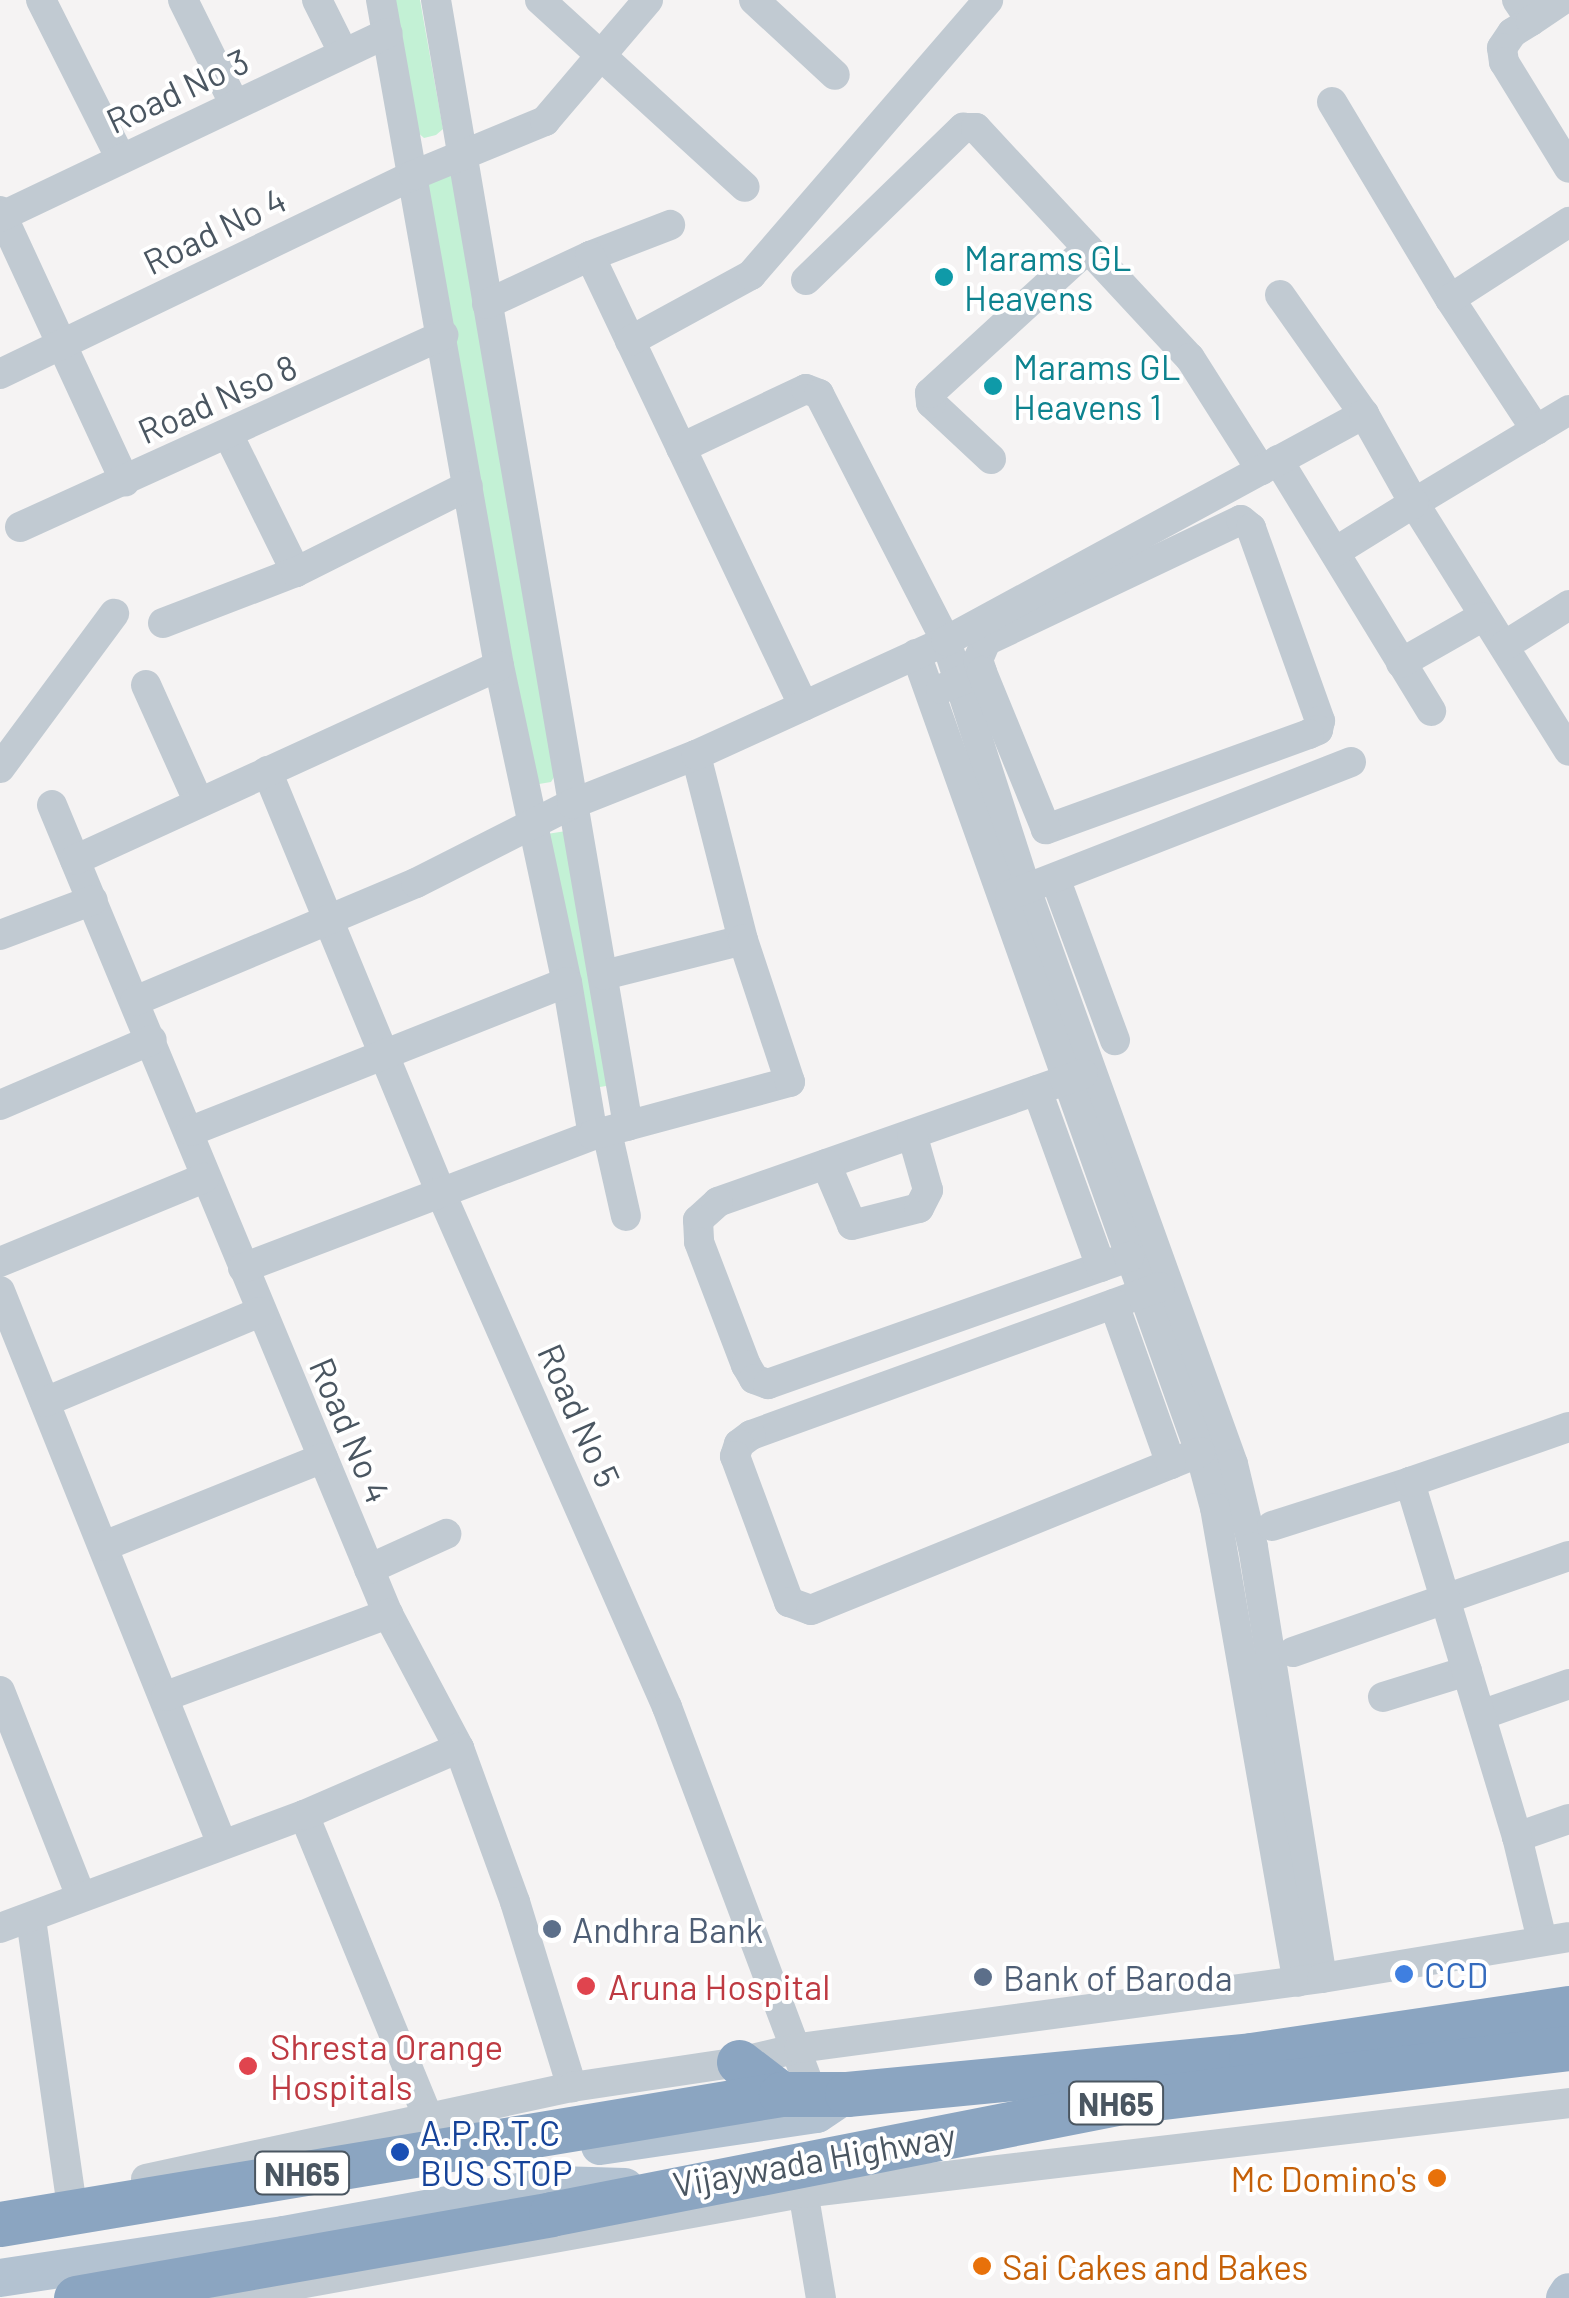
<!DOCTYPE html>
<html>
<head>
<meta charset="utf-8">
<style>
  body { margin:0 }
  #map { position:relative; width:1569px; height:2298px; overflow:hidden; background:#f5f3f3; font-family:Barlow,sans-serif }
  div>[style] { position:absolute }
  .green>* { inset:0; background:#c3f1d5 }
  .minor>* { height:30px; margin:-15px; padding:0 15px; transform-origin:15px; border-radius:15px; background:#c1cad2 }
  .major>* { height:38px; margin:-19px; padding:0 19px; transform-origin:19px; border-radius:19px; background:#b3c2d1 }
  .highway>* { height:45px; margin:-22.5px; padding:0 22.5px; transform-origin:22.5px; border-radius:22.5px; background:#8ba5c1 }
  .dots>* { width:28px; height:28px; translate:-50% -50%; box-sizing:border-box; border:5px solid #fff; border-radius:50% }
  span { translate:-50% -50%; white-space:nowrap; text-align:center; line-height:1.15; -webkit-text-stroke:8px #fff; paint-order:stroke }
  .shield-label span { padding:2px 8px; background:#fff; border:2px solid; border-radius:8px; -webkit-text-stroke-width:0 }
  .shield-label { font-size:32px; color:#4a5661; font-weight:700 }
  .street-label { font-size:35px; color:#4a5661 }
  .culture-label { font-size:35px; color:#0d838f }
  .left { translate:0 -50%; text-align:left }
  .service-label { font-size:35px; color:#4e5e75 }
  .shop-label { font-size:35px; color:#366cbe }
  .health-label { font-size:35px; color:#be3a42 }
  .transit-label { font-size:35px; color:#164399 }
  .food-label { font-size:35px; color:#c56008 }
  .right { translate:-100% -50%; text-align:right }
</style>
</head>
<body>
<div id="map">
  <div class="green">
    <div style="clip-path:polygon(393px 0,420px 0,443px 129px,436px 135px,424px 138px,416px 131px)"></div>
    <div style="clip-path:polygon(452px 175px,559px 769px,551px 782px,539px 784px,530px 774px,426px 181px)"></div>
    <div style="clip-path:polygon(566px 831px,612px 1085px,594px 1088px,547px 834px)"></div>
  </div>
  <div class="minor">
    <div style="left:41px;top:0;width:178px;rotate:63.3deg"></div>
    <div style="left:183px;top:0;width:117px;rotate:63.7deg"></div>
    <div style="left:317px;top:0;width:58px;rotate:63.4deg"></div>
    <div style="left:381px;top:0;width:676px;rotate:79.95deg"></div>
    <div style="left:499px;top:666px;width:323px;rotate:77.9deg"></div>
    <div style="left:567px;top:982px;width:155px;rotate:80.4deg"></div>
    <div style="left:436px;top:0;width:1142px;rotate:80.32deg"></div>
    <div style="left:540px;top:0;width:277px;rotate:42.4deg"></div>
    <div style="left:754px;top:0;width:110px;rotate:42.8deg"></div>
    <div style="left:1517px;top:0;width:25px;rotate:56deg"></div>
    <div style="left:1531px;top:21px;width:22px;rotate:148deg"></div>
    <div style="left:1512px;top:33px;width:18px;rotate:124deg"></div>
    <div style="left:1502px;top:48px;width:14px;rotate:82deg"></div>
    <div style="left:1504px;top:62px;width:124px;rotate:58.5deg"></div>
    <div style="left:1531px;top:21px;width:37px;rotate:-34deg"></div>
    <div style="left:1332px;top:102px;width:230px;rotate:59.1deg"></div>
    <div style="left:1450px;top:299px;width:157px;rotate:56.7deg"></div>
    <div style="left:0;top:211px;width:298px;rotate:65.2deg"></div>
    <div style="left:0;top:217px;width:429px;rotate:-25.4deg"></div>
    <div style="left:590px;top:256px;width:86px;rotate:-21.2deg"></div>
    <div style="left:806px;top:280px;width:219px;rotate:-44.1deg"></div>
    <div style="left:963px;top:128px;width:13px"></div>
    <div style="left:976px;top:128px;width:314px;rotate:47.1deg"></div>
    <div style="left:1190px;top:358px;width:133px;rotate:57.6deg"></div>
    <div style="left:1280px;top:295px;width:146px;rotate:54.8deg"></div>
    <div style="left:1450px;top:299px;width:142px;rotate:-32.9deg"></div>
    <div style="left:487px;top:304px;width:114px;rotate:-25deg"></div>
    <div style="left:590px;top:256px;width:498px;rotate:64.6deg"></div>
    <div style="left:630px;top:341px;width:138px;rotate:-28.6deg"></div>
    <div style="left:751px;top:275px;width:363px;rotate:-49.2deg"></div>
    <div style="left:0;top:374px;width:459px;rotate:-25.7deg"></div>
    <div style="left:414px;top:175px;width:142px;rotate:-22.4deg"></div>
    <div style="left:545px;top:121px;width:159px;rotate:-49.6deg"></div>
    <div style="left:1569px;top:410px;width:181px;rotate:149deg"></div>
    <div style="left:1414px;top:503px;width:292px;rotate:58deg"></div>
    <div style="left:228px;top:434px;width:154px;rotate:63.8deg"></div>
    <div style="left:681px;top:448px;width:138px;rotate:-25.3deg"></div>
    <div style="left:806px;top:389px;width:14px;rotate:21deg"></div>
    <div style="left:819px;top:394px;width:278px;rotate:62.8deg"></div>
    <div style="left:946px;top:641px;width:261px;rotate:72.1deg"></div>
    <div style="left:1026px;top:889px;width:611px;rotate:70.2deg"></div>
    <div style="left:1233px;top:1464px;width:85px;rotate:76.5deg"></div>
    <div style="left:1253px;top:1547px;width:436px;rotate:80.9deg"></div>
    <div style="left:991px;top:459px;width:82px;rotate:-137deg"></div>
    <div style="left:931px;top:403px;width:10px;rotate:-96deg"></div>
    <div style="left:930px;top:393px;width:214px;rotate:-42.5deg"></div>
    <div style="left:1278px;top:460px;width:294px;rotate:58.6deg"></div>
    <div style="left:20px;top:527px;width:465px;rotate:-24.4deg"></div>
    <div style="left:163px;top:623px;width:142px;rotate:-21deg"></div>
    <div style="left:296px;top:572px;width:192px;rotate:-26.6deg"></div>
    <div style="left:1504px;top:646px;width:77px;rotate:-32.2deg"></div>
    <div style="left:916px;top:654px;width:847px;rotate:70.41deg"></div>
    <div style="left:1200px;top:1452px;width:58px;rotate:75deg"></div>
    <div style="left:1215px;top:1508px;width:481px;rotate:80.1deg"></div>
    <div style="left:1401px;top:663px;width:93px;rotate:-29.6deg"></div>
    <div style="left:146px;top:685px;width:129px;rotate:65.8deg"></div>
    <div style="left:941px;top:689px;width:44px;rotate:-22.5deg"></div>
    <div style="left:982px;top:672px;width:13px;rotate:-108deg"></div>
    <div style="left:978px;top:660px;width:21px;rotate:-67deg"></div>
    <div style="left:986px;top:641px;width:282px;rotate:-25.4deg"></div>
    <div style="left:1241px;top:520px;width:13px;rotate:39deg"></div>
    <div style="left:1251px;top:528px;width:205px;rotate:70.3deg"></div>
    <div style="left:1320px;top:721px;width:9px;rotate:103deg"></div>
    <div style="left:1318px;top:730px;width:10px;rotate:156deg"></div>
    <div style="left:1309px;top:734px;width:280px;rotate:160.1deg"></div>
    <div style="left:1046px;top:829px;width:170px;rotate:-112.2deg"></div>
    <div style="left:0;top:768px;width:192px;rotate:-53.5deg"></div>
    <div style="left:267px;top:771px;width:454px;rotate:67.6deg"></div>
    <div style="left:440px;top:1191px;width:564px;rotate:66.25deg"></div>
    <div style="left:667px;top:1707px;width:411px;rotate:69.4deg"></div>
    <div style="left:52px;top:805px;width:876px;rotate:67.45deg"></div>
    <div style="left:388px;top:1614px;width:152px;rotate:62.1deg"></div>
    <div style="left:459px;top:1748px;width:164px;rotate:70deg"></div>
    <div style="left:515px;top:1902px;width:194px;rotate:72.9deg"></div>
    <div style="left:75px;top:860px;width:466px;rotate:-24.6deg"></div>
    <div style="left:1055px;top:878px;width:173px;rotate:69.7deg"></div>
    <div style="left:1010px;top:895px;width:366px;rotate:-21.3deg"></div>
    <div style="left:0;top:935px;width:99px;rotate:-20.6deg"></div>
    <div style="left:604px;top:975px;width:143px;rotate:-14.1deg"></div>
    <div style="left:743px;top:940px;width:191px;rotate:-104.3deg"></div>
    <div style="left:135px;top:1001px;width:305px;rotate:-22.8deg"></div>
    <div style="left:416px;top:883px;width:175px;rotate:-26.9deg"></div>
    <div style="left:572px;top:804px;width:133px;rotate:-21.6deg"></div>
    <div style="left:696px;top:755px;width:275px;rotate:-24.5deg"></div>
    <div style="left:946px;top:641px;width:476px;rotate:-28.5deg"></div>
    <div style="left:1364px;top:414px;width:102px;rotate:60.7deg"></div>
    <div style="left:1414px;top:503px;width:93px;rotate:148.2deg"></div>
    <div style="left:1083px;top:1074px;width:387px;rotate:160.7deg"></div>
    <div style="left:718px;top:1202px;width:27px;rotate:138deg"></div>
    <div style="left:698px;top:1220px;width:22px;rotate:87deg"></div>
    <div style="left:699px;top:1242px;width:132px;rotate:69.1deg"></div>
    <div style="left:746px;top:1365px;width:16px;rotate:60deg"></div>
    <div style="left:754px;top:1379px;width:15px;rotate:20deg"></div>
    <div style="left:768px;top:1384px;width:383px;rotate:-19.4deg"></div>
    <div style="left:1037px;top:1090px;width:188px;rotate:70.1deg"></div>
    <div style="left:0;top:1105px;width:165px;rotate:-23.2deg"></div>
    <div style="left:191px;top:1131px;width:404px;rotate:-21.6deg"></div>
    <div style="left:607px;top:1132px;width:86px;rotate:77.3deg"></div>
    <div style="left:826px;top:1164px;width:66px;rotate:66.9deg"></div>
    <div style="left:852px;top:1225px;width:69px;rotate:-14.2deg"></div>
    <div style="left:919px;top:1208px;width:20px;rotate:-63deg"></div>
    <div style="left:928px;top:1190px;width:58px;rotate:-105.9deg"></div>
    <div style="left:0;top:1262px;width:221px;rotate:-22.4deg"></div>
    <div style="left:243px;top:1268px;width:374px;rotate:-20.8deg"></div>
    <div style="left:593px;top:1135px;width:204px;rotate:-15.1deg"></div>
    <div style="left:790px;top:1082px;width:150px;rotate:-108.3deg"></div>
    <div style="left:1160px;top:1287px;width:435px;rotate:160.1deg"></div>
    <div style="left:751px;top:1435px;width:15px;rotate:143deg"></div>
    <div style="left:739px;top:1444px;width:13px;rotate:108deg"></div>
    <div style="left:735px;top:1456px;width:156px;rotate:69.7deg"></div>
    <div style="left:789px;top:1602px;width:23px;rotate:20deg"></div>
    <div style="left:811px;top:1610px;width:420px;rotate:-22.1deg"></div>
    <div style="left:0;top:1291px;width:596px;rotate:68.13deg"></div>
    <div style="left:1114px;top:1304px;width:170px;rotate:70.4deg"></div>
    <div style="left:45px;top:1402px;width:233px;rotate:-22.7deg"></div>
    <div style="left:1272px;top:1526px;width:145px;rotate:-17.7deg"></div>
    <div style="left:104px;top:1546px;width:236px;rotate:-21.9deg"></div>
    <div style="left:369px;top:1569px;width:85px;rotate:-24.4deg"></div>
    <div style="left:1293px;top:1652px;width:292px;rotate:-19.2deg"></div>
    <div style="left:0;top:1691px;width:221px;rotate:68.5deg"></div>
    <div style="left:166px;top:1696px;width:237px;rotate:-20.3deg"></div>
    <div style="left:1383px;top:1697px;width:88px;rotate:-17.2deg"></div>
    <div style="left:1481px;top:1715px;width:93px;rotate:-19.4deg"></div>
    <div style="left:304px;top:1815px;width:327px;rotate:67.7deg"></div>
    <div style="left:1517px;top:1837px;width:55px;rotate:-19.1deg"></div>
    <div style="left:31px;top:1919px;width:277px;rotate:81.9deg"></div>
    <div style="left:0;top:1928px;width:324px;rotate:-20.4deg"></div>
    <div style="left:304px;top:1815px;width:169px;rotate:-23.4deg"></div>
    <div style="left:1542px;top:1940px;width:106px;rotate:-103.6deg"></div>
    <div style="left:1517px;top:1837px;width:371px;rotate:-106.8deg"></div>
    <div style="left:1410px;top:1482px;width:168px;rotate:-19.1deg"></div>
    <div style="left:800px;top:2173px;width:127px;rotate:80.5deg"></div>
    <div style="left:146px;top:2179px;width:436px;rotate:-12.2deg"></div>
    <div style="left:572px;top:2087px;width:169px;rotate:-8.5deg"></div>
    <div style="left:739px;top:2062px;width:62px;rotate:-13.1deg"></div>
    <div style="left:799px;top:2048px;width:528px;rotate:-7.62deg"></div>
    <div style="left:1322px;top:1978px;width:250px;rotate:-9.4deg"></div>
    <div style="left:222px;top:2298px;width:589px;rotate:-10.26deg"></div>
    <div style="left:802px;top:2193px;width:772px;rotate:-6.69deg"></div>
  </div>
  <div class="major">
    <div style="left:600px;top:2146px;width:219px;rotate:-8.4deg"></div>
    <div style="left:817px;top:2114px;width:30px;rotate:-34deg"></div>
    <div style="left:0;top:2278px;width:287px;rotate:-8.6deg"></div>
    <div style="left:284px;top:2235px;width:278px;rotate:-10.4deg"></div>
    <div style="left:557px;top:2185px;width:68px;rotate:1.7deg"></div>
    <div style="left:1565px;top:2298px;width:7px;rotate:-56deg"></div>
  </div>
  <div class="highway">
    <div style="left:739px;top:2062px;width:53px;rotate:37.3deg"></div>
    <div style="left:0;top:2224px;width:792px;rotate:-9.45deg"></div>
    <div style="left:781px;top:2094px;width:66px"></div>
    <div style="left:847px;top:2094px;width:406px;rotate:-5.5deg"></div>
    <div style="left:1251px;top:2055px;width:321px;rotate:-8.4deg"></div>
    <div style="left:76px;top:2298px;width:482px;rotate:-10deg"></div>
    <div style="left:551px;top:2214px;width:582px;rotate:-11.1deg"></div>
    <div style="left:1122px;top:2102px;width:450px;rotate:-6.9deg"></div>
  </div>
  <div class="dots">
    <div style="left:944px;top:277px;background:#0f9aa8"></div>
    <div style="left:993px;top:386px;background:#0f9aa8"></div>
    <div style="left:552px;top:1929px;background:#5c6f8a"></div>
    <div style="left:1404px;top:1974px;background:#3f7fe0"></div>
    <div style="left:983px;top:1977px;background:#5c6f8a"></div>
    <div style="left:586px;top:1986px;background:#e0444e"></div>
    <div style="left:248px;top:2066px;background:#e0444e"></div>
    <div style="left:400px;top:2152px;background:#1a4fb4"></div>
    <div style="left:1437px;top:2178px;background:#e8710a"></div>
    <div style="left:982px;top:2266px;background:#e8710a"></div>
  </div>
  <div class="shield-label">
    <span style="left:1116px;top:2103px">NH65</span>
    <span style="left:302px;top:2173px">NH65</span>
  </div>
  <div class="street-label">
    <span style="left:177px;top:90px;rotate:-25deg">Road No 3</span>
    <span style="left:214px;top:230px;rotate:-26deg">Road No 4</span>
    <span style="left:217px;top:398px;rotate:-24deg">Road Nso 8</span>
    <span style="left:580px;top:1415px;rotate:66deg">Road No 5</span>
    <span style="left:351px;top:1430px;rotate:67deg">Road No 4</span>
    <span style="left:814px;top:2159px;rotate:-10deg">Vijaywada Highway</span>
  </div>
  <div class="culture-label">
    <span class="left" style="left:964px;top:277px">Marams GL<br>Heavens</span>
    <span class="left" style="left:1013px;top:386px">Marams GL<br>Heavens 1</span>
  </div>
  <div class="service-label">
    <span class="left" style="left:572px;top:1929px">Andhra Bank</span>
    <span class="left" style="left:1003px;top:1977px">Bank of Baroda</span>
  </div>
  <div class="shop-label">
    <span class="left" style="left:1424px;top:1974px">CCD</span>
  </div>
  <div class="health-label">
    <span class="left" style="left:608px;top:1986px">Aruna Hospital</span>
    <span class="left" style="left:270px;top:2066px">Shresta Orange<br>Hospitals</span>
  </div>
  <div class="transit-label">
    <span class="left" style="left:420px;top:2152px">A.P.R.T.C<br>BUS STOP</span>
  </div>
  <div class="food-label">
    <span class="right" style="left:1417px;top:2178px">Mc Domino's</span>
    <span class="left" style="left:1002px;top:2266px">Sai Cakes and Bakes</span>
  </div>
</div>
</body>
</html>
